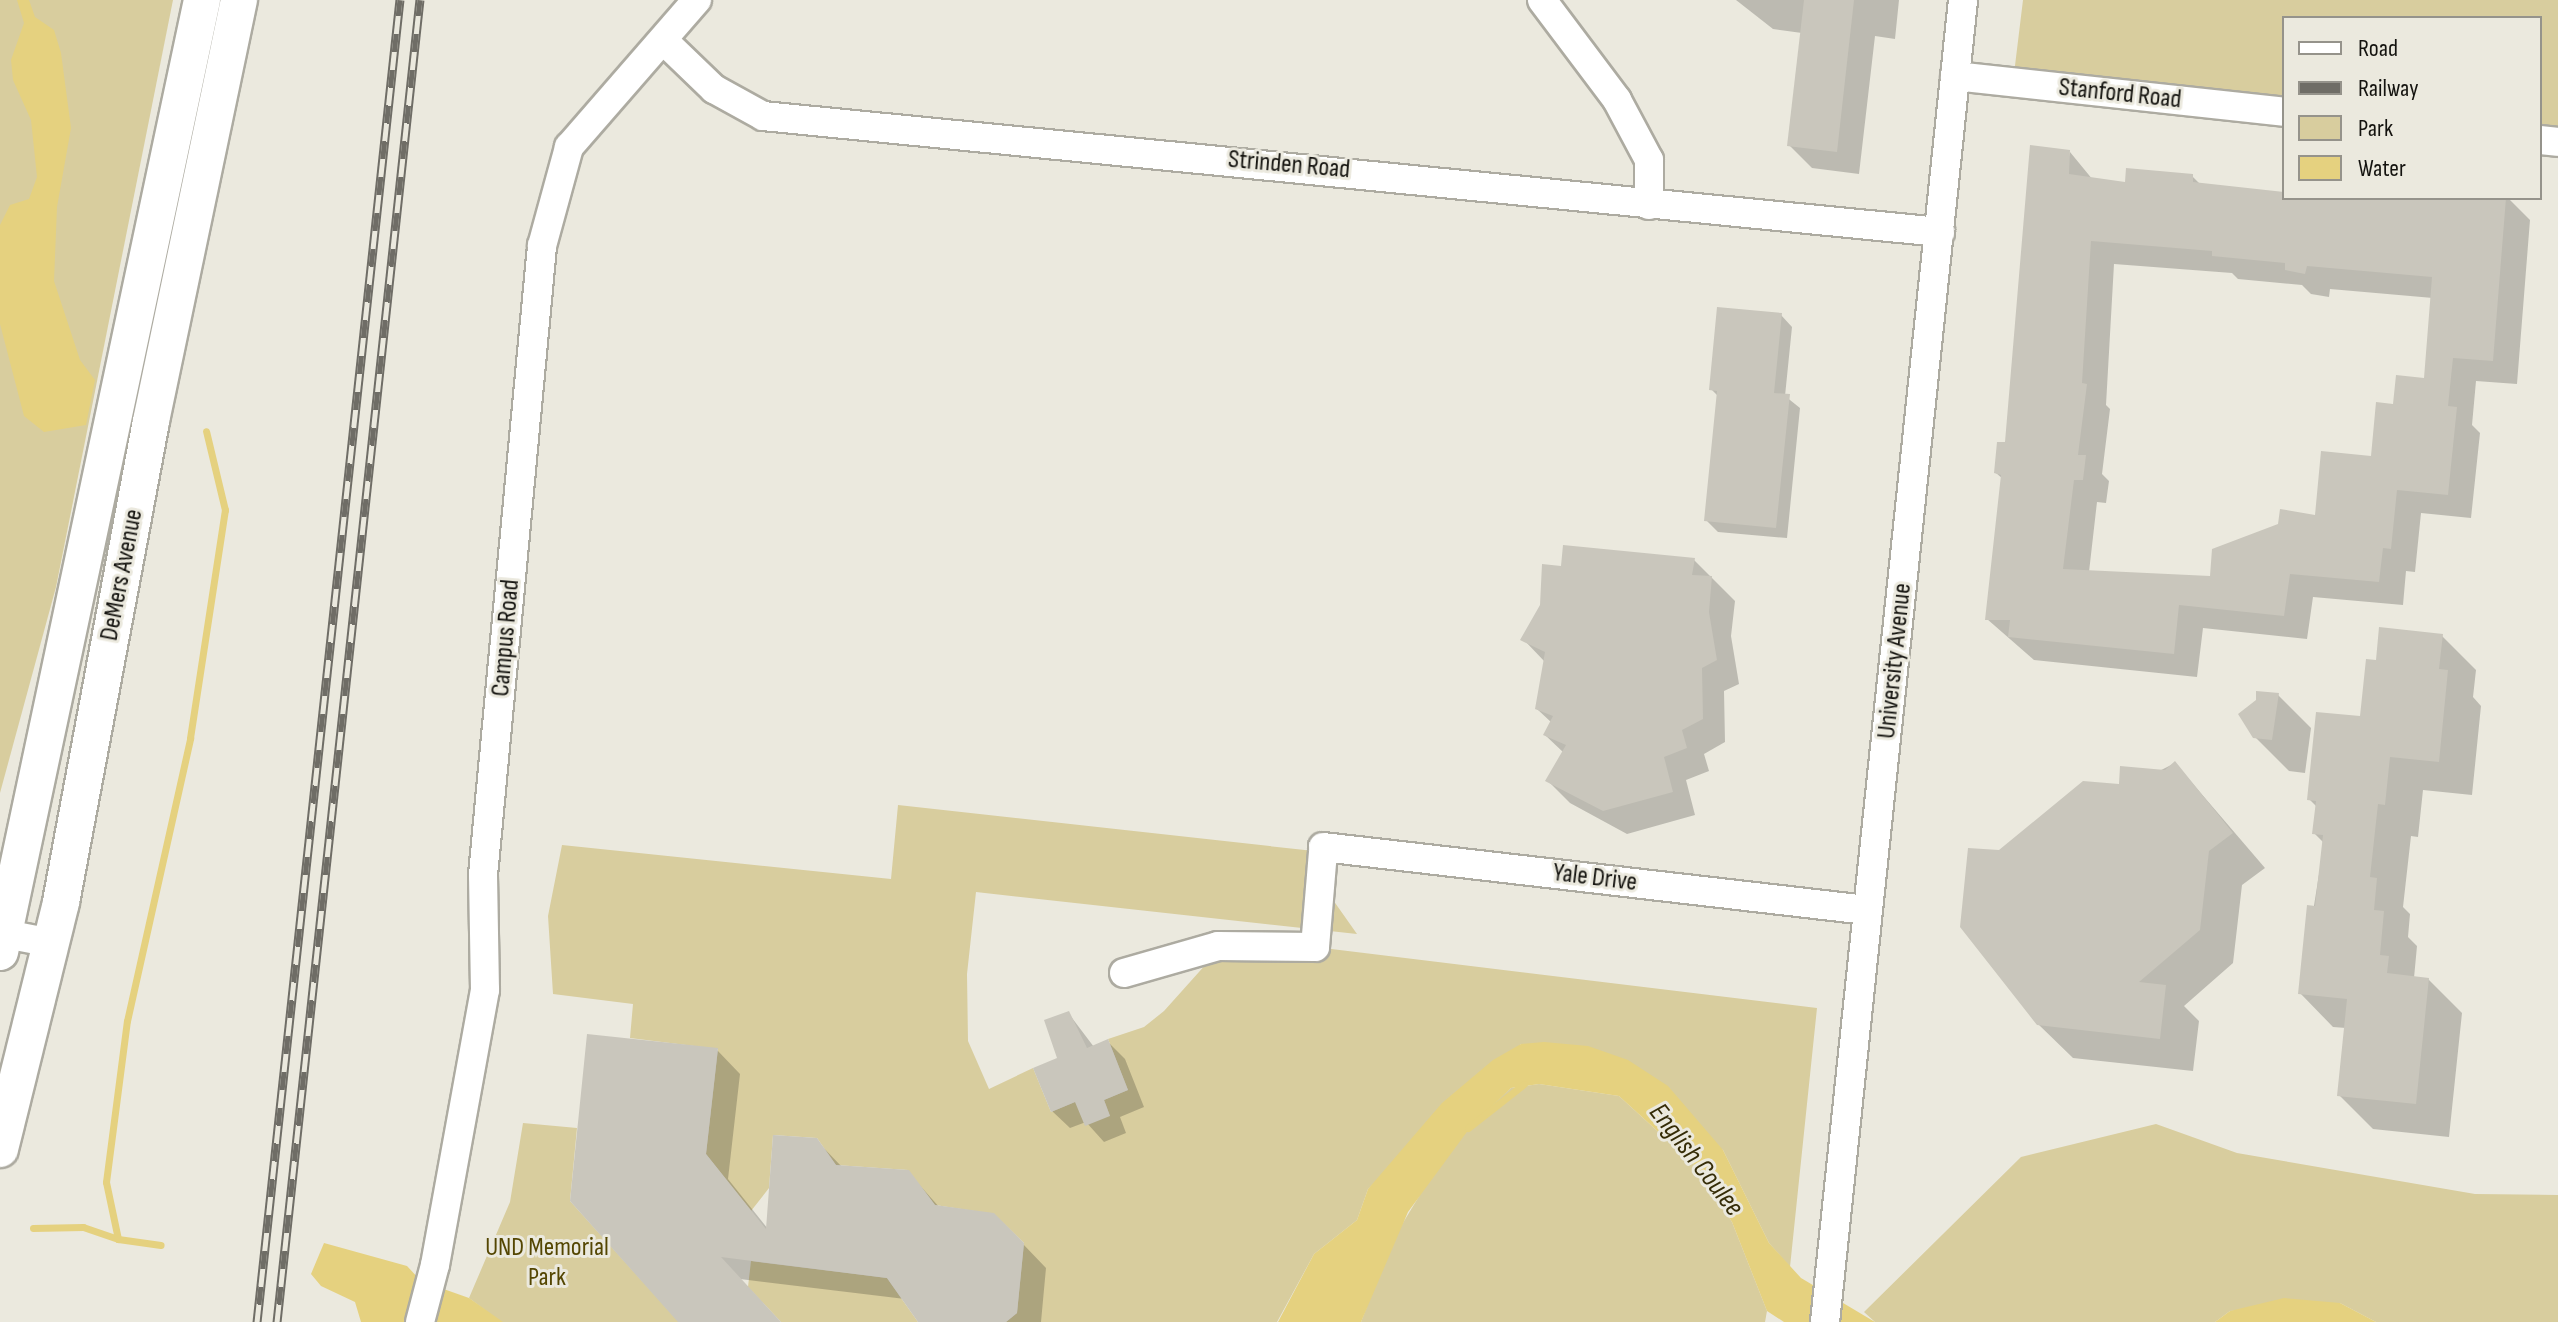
<!DOCTYPE html>
<html>
<head>
<meta charset="utf-8">
<style>
  body { margin:0 }
  #map { position:relative; width:2558px; height:1322px; overflow:hidden; background:#ebe9de; font-family:"Sofia Sans Condensed",sans-serif }
  div>[style] { position:absolute }
  .green>* { inset:0; background:#d8cd9e }
  .water>* { inset:0; background:#e5d17f }
  .shadow>* { inset:0; background:#0003 }
  .stream>* { height:7px; margin:-3.5px; padding:0 3.5px; transform-origin:3.5px; border-radius:3.5px; background:#e5d17f }
  .building>* { inset:0; background:#c9c6bc }
  .roads { filter:drop-shadow(2px 0 #adaba1) drop-shadow(-2px 0 #adaba1) drop-shadow(0 2px #adaba1) drop-shadow(0 -2px #adaba1) }
  .minor>* { height:28px; margin:-14px; padding:0 14px; transform-origin:14px; border-radius:14px; background:#fff }
  .major>* { height:36px; margin:-18px; padding:0 18px; transform-origin:18px; border-radius:18px; background:#fff }
  .rail>* { height:9px; margin-top:-4.5px; transform-origin:0; background:repeating-linear-gradient(90deg,#ebe9de 0 18px,#6f6d66 0 36px); box-sizing:border-box; border-block:2px solid #6f6d66 }
  span { translate:-50% -50%; white-space:nowrap; text-align:center; line-height:1.15; -webkit-text-stroke:6px #ebe9de; paint-order:stroke }
  .street-label { font-size:26px; color:#14130f }
  .park-label { font-size:26px; color:#544602 }
  .water-label { font-size:28px; color:#352c07; font-style:italic }
  .legend { position:absolute; left:2282px; top:16px; width:260px; height:184px; box-sizing:border-box; background:#ebe9de; border:2px solid #95938b; margin:0; padding:10px 14px; list-style:none; font-size:24px; color:#14130f }
  .legend li { display:flex; align-items:center; gap:16px; height:40px }
  .legend b { width:40px; border:2px solid #95938b }
</style>
</head>
<body>
<div id="map">
  <div class="green">
    <div style="clip-path:polygon(0 0,173px 0,56px 587px,0 793px)"></div>
    <div style="clip-path:polygon(2023px 0,2558px 0,2558px 141px,2540px 139px,2540px 18px,2284px 18px,2284px 112px,2013px 82px)"></div>
    <div style="clip-path:polygon(898px 805px,1314px 851px,1326px 890px,1357px 934px,976px 892px,967px 974px,968px 1041px,989px 1089px,1033px 1068px,1051px 1112px,1075px 1102px,1110px 1116px,1104px 1100px,1128px 1090px,1108px 1039px,1144px 1027px,1164px 1011px,1216px 953px,1315px 947px,1817px 1008px,1790px 1267px,1769px 1243px,1723px 1150px,1521px 1044px,1368px 1189px,1357px 1220px,1314px 1254px,1277px 1322px,1006px 1322px,1017px 1313px,1024px 1243px,994px 1214px,935px 1205px,908px 1170px,836px 1165px,817px 1138px,773px 1135px,769px 1188px,751px 1211px,706px 1154px,718px 1049px,630px 1038px,633px 1004px,553px 994px,548px 916px,562px 845px,891px 879px)"></div>
    <div style="clip-path:polygon(1539px 1084px,1619px 1096px,1698px 1168px,1732px 1222px,1767px 1311px,1765px 1322px,1361px 1322px,1392px 1241px,1453px 1140px,1511px 1088px)"></div>
    <div style="clip-path:polygon(523px 1123px,577px 1128px,570px 1201px,679px 1322px,501px 1322px,469px 1298px,510px 1202px)"></div>
    <div style="clip-path:polygon(2156px 1124px,2237px 1153px,2475px 1194px,2558px 1195px,2558px 1322px,2376px 1322px,2340px 1303px,2230px 1311px,2215px 1322px,1875px 1322px,1864px 1312px,2021px 1157px)"></div>
    <div style="clip-path:polygon(751px 1261px,887px 1278px,918px 1322px,781px 1322px,748px 1287px)"></div>
  </div>
  <div class="water">
    <div style="clip-path:polygon(17px 0,29px 0,35px 17px,54px 30px,61px 53px,71px 128px,57px 207px,54px 281px,80px 360px,95px 380px,86px 425px,44px 432px,24px 416px,0 324px,0 225px,10px 205px,29px 199px,37px 177px,31px 120px,13px 80px,11px 60px,24px 23px)"></div>
    <div style="clip-path:polygon(1544px 1042px,1588px 1046px,1628px 1060px,1668px 1086px,1723px 1150px,1769px 1243px,1801px 1278px,1875px 1322px,1784px 1322px,1767px 1311px,1732px 1222px,1698px 1168px,1619px 1096px,1539px 1084px,1511px 1088px,1472px 1125px,1408px 1212px,1361px 1322px,1278px 1322px,1314px 1254px,1357px 1220px,1368px 1189px,1442px 1103px,1493px 1060px,1521px 1044px)"></div>
    <div style="clip-path:polygon(324px 1243px,407px 1266px,421px 1281px,469px 1298px,503px 1322px,361px 1322px,355px 1302px,321px 1286px,311px 1274px)"></div>
    <div style="clip-path:polygon(2284px 1298px,2340px 1303px,2376px 1322px,2215px 1322px,2230px 1311px)"></div>
  </div>
  <div class="shadow">
    <div style="clip-path:polygon(1736px 0,1899px 0,1895px 39px,1875px 36px,1859px 174px,1812px 168px,1789px 145px,1802px 33px,1773px 29px)"></div>
    <div style="clip-path:polygon(evenodd,2070px 152px,2093px 180px,2127px 184px,2192px 176px,2201px 185px,2284px 194px,2284px 198px,2508px 198px,2530px 220px,2517px 384px,2476px 381px,2472px 425px,2480px 433px,2471px 518px,2421px 513px,2415px 572px,2406px 571px,2403px 605px,2313px 597px,2307px 639px,2203px 628px,2197px 677px,2034px 660px,1987px 619px,2003px 479px,1996px 473px,2007px 444px,2070px 152px,2114px 264px,2232px 273px,2238px 279px,2302px 285px,2311px 294px,2329px 297px,2330px 289px,2433px 298px,2426px 380px,2395px 406px,2373px 459px,2316px 517px,2212px 579px,2089px 572px,2097px 502px,2106px 503px,2109px 481px,2102px 474px,2110px 409px,2106px 405px,2114px 264px)"></div>
    <div style="clip-path:polygon(1781px 315px,1792px 327px,1785px 396px,1800px 408px,1787px 538px,1718px 532px,1707px 521px,1719px 397px,1712px 390px)"></div>
    <div style="clip-path:polygon(1694px 560px,1735px 601px,1731px 636px,1739px 684px,1724px 691px,1725px 742px,1704px 754px,1709px 771px,1686px 780px,1695px 815px,1627px 834px,1570px 803px,1547px 780px,1564px 753px,1545px 735px,1552px 723px,1537px 709px,1545px 662px,1523px 639px,1563px 568px)"></div>
    <div style="clip-path:polygon(2442px 636px,2476px 670px,2473px 697px,2481px 706px,2472px 795px,2423px 790px,2418px 837px,2411px 836px,2403px 907px,2410px 914px,2408px 937px,2417px 946px,2414px 978px,2428px 979px,2462px 1013px,2449px 1137px,2373px 1129px,2339px 1095px,2346px 1028px,2333px 1027px,2300px 993px,2324px 843px,2314px 833px,2317px 807px,2309px 799px,2362px 718px,2378px 662px)"></div>
    <div style="clip-path:polygon(2278px 695px,2311px 728px,2305px 773px,2289px 771px,2255px 737px)"></div>
    <div style="clip-path:polygon(2175px 763px,2265px 868px,2242px 885px,2233px 963px,2184px 1006px,2199px 1021px,2193px 1071px,2073px 1058px,2038px 1024px,2000px 852px)"></div>
    <div style="clip-path:polygon(1069px 1014px,1094px 1047px,1108px 1042px,1125px 1059px,1144px 1107px,1120px 1117px,1126px 1133px,1104px 1142px,1086px 1122px,1070px 1128px,1052px 1111px)"></div>
    <div style="clip-path:polygon(717px 1050px,740px 1074px,728px 1179px,768px 1229px,816px 1140px,842px 1167px,908px 1172px,940px 1208px,1023px 1244px,1046px 1268px,1041px 1322px,921px 1322px,905px 1299px,740px 1279px,780px 1322px,681px 1322px)"></div>
  </div>
  <div class="stream">
    <div style="left:1468px;top:1128px;width:71px;rotate:-38.2deg"></div>
    <div style="left:33px;top:1228px;width:50px;rotate:-1.1deg"></div>
    <div style="left:83px;top:1227px;width:37px;rotate:19deg"></div>
    <div style="left:118px;top:1239px;width:43px;rotate:7.9deg"></div>
    <div style="left:118px;top:1239px;width:58px;rotate:-101.9deg"></div>
    <div style="left:106px;top:1182px;width:162px;rotate:-82.6deg"></div>
    <div style="left:127px;top:1021px;width:290px;rotate:-77.4deg"></div>
    <div style="left:190px;top:738px;width:231px;rotate:-81.3deg"></div>
    <div style="left:225px;top:510px;width:81px;rotate:-103.5deg"></div>
  </div>
  <div class="building">
    <div style="clip-path:polygon(1804px 0,1854px 0,1837px 152px,1787px 146px)"></div>
    <div style="clip-path:polygon(evenodd,2030px 145px,2070px 150px,2069px 174px,2125px 182px,2126px 168px,2193px 174px,2193px 182px,2284px 192px,2284px 198px,2506px 198px,2493px 361px,2453px 358px,2448px 406px,2457px 407px,2448px 495px,2397px 490px,2391px 549px,2383px 548px,2379px 582px,2290px 574px,2284px 616px,2179px 605px,2174px 654px,2008px 637px,2010px 620px,1985px 620px,2001px 475px,1994px 473px,1997px 442px,2005px 442px,2030px 145px,2091px 241px,2212px 251px,2212px 256px,2285px 263px,2285px 270px,2305px 274px,2307px 266px,2432px 277px,2424px 378px,2396px 375px,2393px 404px,2376px 402px,2371px 456px,2321px 451px,2315px 515px,2280px 509px,2278px 524px,2212px 549px,2210px 576px,2063px 569px,2074px 480px,2083px 480px,2086px 455px,2078px 455px,2087px 384px,2082px 383px,2091px 241px)"></div>
    <div style="clip-path:polygon(1717px 307px,1782px 313px,1774px 393px,1790px 394px,1776px 528px,1704px 521px,1717px 391px,1709px 390px)"></div>
    <div style="clip-path:polygon(1563px 545px,1695px 558px,1692px 575px,1712px 576px,1709px 612px,1717px 660px,1702px 668px,1703px 719px,1682px 730px,1687px 748px,1664px 757px,1673px 792px,1603px 811px,1545px 781px,1566px 745px,1543px 735px,1553px 716px,1535px 709px,1545px 652px,1520px 640px,1540px 605px,1542px 564px,1561px 566px)"></div>
    <div style="clip-path:polygon(2379px 627px,2443px 634px,2439px 669px,2448px 670px,2439px 762px,2390px 757px,2385px 805px,2378px 804px,2370px 877px,2377px 878px,2374px 910px,2384px 911px,2380px 955px,2389px 956px,2387px 973px,2429px 978px,2416px 1104px,2337px 1096px,2347px 999px,2298px 994px,2307px 905px,2315px 906px,2323px 835px,2312px 834px,2316px 801px,2307px 800px,2316px 712px,2360px 716px,2366px 659px,2376px 660px)"></div>
    <div style="clip-path:polygon(2256px 691px,2279px 693px,2272px 740px,2253px 738px,2238px 714px,2256px 700px)"></div>
    <div style="clip-path:polygon(2175px 761px,2233px 833px,2209px 851px,2200px 930px,2139px 982px,2166px 985px,2160px 1039px,2037px 1025px,1960px 927px,1968px 848px,1999px 850px,2083px 781px,2119px 784px,2120px 766px,2165px 770px)"></div>
    <div style="clip-path:polygon(1069px 1011px,1087px 1048px,1108px 1039px,1128px 1090px,1104px 1100px,1110px 1116px,1085px 1126px,1075px 1102px,1051px 1112px,1033px 1068px,1057px 1058px,1044px 1020px)"></div>
    <div style="clip-path:polygon(587px 1034px,718px 1048px,706px 1154px,766px 1229px,773px 1135px,817px 1138px,836px 1165px,909px 1170px,935px 1205px,994px 1213px,1024px 1243px,1017px 1313px,1006px 1322px,918px 1322px,887px 1278px,721px 1257px,781px 1322px,678px 1322px,570px 1201px)"></div>
  </div>
  <div class="roads">
    <div class="minor">
      <div style="left:1542px;top:0;width:125px;rotate:53.1deg"></div>
      <div style="left:1617px;top:100px;width:68px;rotate:61.9deg"></div>
      <div style="left:1649px;top:160px;width:45px;rotate:90deg"></div>
      <div style="left:663px;top:40px;width:71px;rotate:43.9deg"></div>
      <div style="left:714px;top:89px;width:56px;rotate:28.9deg"></div>
      <div style="left:763px;top:116px;width:1183px;rotate:5.63deg"></div>
      <div style="left:1955px;top:76px;width:331px;rotate:6.2deg"></div>
      <div style="left:2540px;top:140px;width:18px;rotate:6deg"></div>
      <div style="left:1323px;top:847px;width:548px;rotate:6.61deg"></div>
      <div style="left:0;top:933px;width:53px;rotate:10.9deg"></div>
      <div style="left:1124px;top:973px;width:98px;rotate:-16deg"></div>
      <div style="left:1218px;top:946px;width:97px;rotate:0.6deg"></div>
      <div style="left:1315px;top:947px;width:95px;rotate:-85.2deg"></div>
      <div style="left:420px;top:1322px;width:59px;rotate:-75.3deg"></div>
      <div style="left:435px;top:1265px;width:280px;rotate:-79.7deg"></div>
      <div style="left:485px;top:990px;width:115px;rotate:-91deg"></div>
      <div style="left:483px;top:875px;width:632px;rotate:-84.64deg"></div>
      <div style="left:542px;top:246px;width:103px;rotate:-74.7deg"></div>
      <div style="left:569px;top:147px;width:195px;rotate:-49deg"></div>
      <div style="left:1825px;top:1322px;width:1329px;rotate:-84.04deg"></div>
    </div>
    <div class="major">
      <div style="left:0;top:952px;width:973px;rotate:-78.02deg"></div>
      <div style="left:0;top:1149px;width:254px;rotate:-76.1deg"></div>
      <div style="left:61px;top:902px;width:489px;rotate:-79.4deg"></div>
      <div style="left:151px;top:421px;width:430px;rotate:-78.2deg"></div>
    </div>
  </div>
  <div class="rail">
    <div style="left:257px;top:1322px;width:1330px;rotate:-83.83deg"></div>
    <div style="left:277px;top:1322px;width:1330px;rotate:-83.83deg"></div>
  </div>
  <div class="street-label">
    <span style="left:2120px;top:94px;rotate:6deg">Stanford Road</span>
    <span style="left:1289px;top:165px;rotate:5deg">Strinden Road</span>
    <span style="left:122px;top:575px;rotate:-79deg">DeMers Avenue</span>
    <span style="left:506px;top:638px;rotate:-85deg">Campus Road</span>
    <span style="left:1895px;top:661px;rotate:-84deg">University Avenue</span>
    <span style="left:1595px;top:878px;rotate:7deg">Yale Drive</span>
  </div>
  <div class="park-label">
    <span style="left:547px;top:1263px">UND Memorial<br>Park</span>
  </div>
  <div class="water-label">
    <span style="left:1696px;top:1160px;rotate:52deg">English Coulee</span>
  </div>
  <ul class="legend">
  <li><b style="height:10px;background:#fff"></b>Road</li>
  <li><b style="height:10px;background:#6f6d66"></b>Railway</li>
  <li><b style="height:22px;background:#d8cd9e"></b>Park</li>
  <li><b style="height:22px;background:#e5d17f"></b>Water</li>
  </ul>
</div>
</body>
</html>
